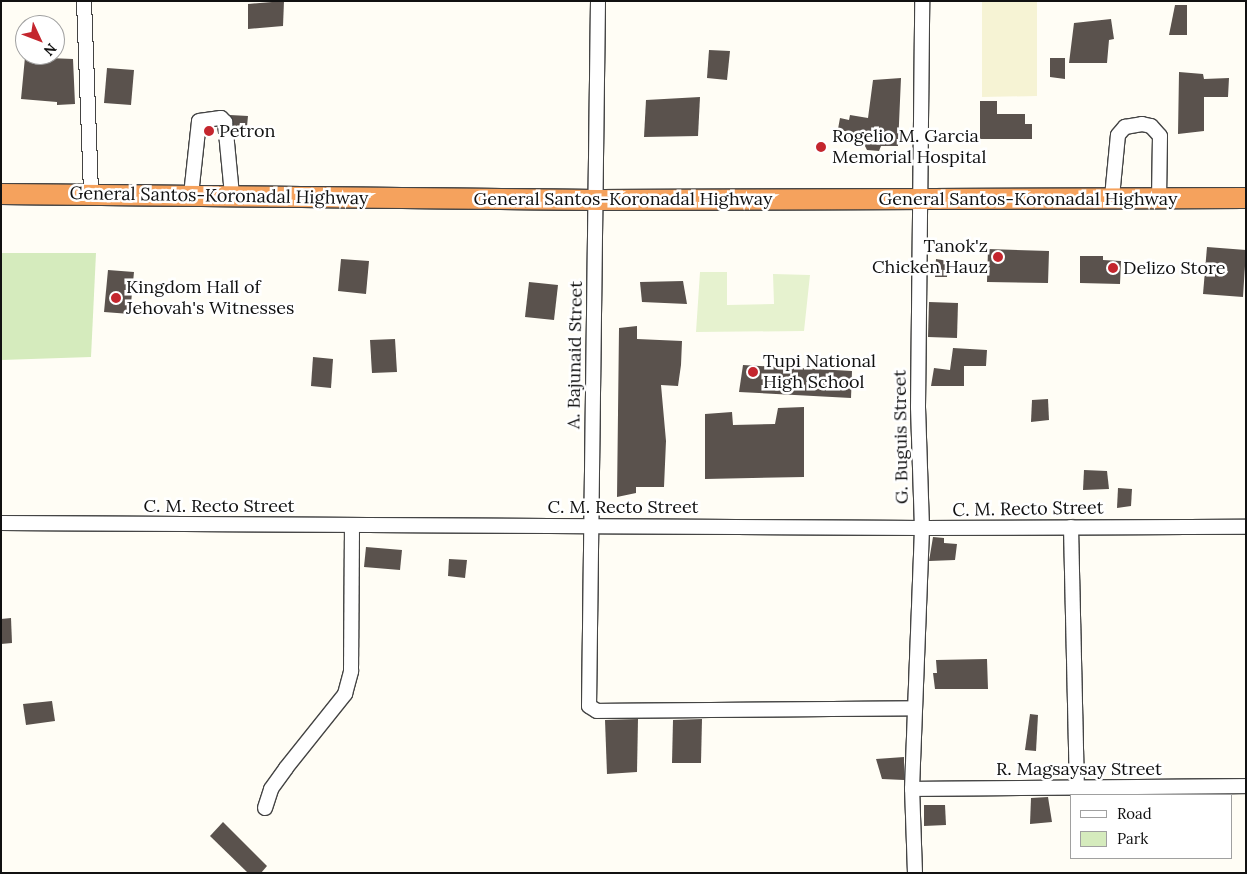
<!DOCTYPE html>
<html>
<head>
<meta charset="utf-8">
<style>
  body { margin:0 }
  #map { position:relative; width:1247px; height:874px; overflow:hidden; background:#fffdf5; font-family:Lora,serif }
  div>[style] { position:absolute }
  .farmland>* { inset:0; background:#f6f3d4 }
  .green>* { inset:0; background:#d5ebbd }
  .pitch>* { inset:0; background:#e6f2cf }
  .building>* { inset:0; background:#5a524d }
  .roads { filter:drop-shadow(1px 0 #444) drop-shadow(-1px 0 #444) drop-shadow(0 1px #444) drop-shadow(0 -1px #444) }
  .minor>* { height:14px; margin:-7px; padding:0 7px; transform-origin:7px; border-radius:7px; background:#fff }
  .highway>* { height:20px; margin:-10px; padding:0 10px; transform-origin:10px; border-radius:10px; background:#f5a25d }
  .dots>* { width:14px; height:14px; translate:-50% -50%; box-sizing:border-box; border:2px solid #fff; border-radius:50% }
  span { translate:-50% -50%; white-space:nowrap; text-align:center; line-height:1.15; -webkit-text-stroke:5px #fff; paint-order:stroke }
  .poi-label { font-size:18px; color:#111 }
  .left { translate:0 -50%; text-align:left }
  .right { translate:-100% -50%; text-align:right }
  .street-label { font-size:18px; color:#111 }
  .frame { position:absolute; inset:0; border:2px solid #111; pointer-events:none }
  .legend { position:absolute; left:1070px; top:794px; width:162px; height:65px; box-sizing:border-box; background:#fff; border:1px solid #a0a0a0; margin:0; padding:6px 9px; list-style:none; font-size:15px; color:#111 }
  .legend li { display:flex; align-items:center; gap:10px; height:25px }
  .legend b { width:25px; border:1px solid #a0a0a0 }
  .north { position:absolute; left:15px; top:15px; width:50px; height:50px; box-sizing:border-box; background:#fff; border:1px solid #a0a0a0; border-radius:50%; rotate:133deg; font-size:14px; font-weight:700; line-height:20px; text-align:center; color:#111 }
  .north::after { content:''; display:block; margin:auto; width:18px; height:22px; background:#c4262e; clip-path:polygon(50% 0,100% 100%,50% 72%,0 100%) }
</style>
</head>
<body>
<div id="map">
  <div class="farmland">
    <div style="clip-path:polygon(982px 1px,1037px 1px,1037px 96px,982px 97px)"></div>
  </div>
  <div class="green">
    <div style="clip-path:polygon(1px 253px,96px 253px,91px 357px,1px 360px)"></div>
  </div>
  <div class="pitch">
    <div style="clip-path:polygon(700px 272px,727px 272px,727px 305px,774px 304px,773px 274px,810px 275px,804px 331px,696px 332px)"></div>
  </div>
  <div class="building">
    <div style="clip-path:polygon(284px 1px,283px 26px,248px 29px,248px 4px)"></div>
    <div style="clip-path:polygon(1175px 5px,1187px 5px,1187px 35px,1169px 35px)"></div>
    <div style="clip-path:polygon(1111px 19px,1114px 39px,1109px 40px,1107px 63px,1069px 63px,1074px 23px)"></div>
    <div style="clip-path:polygon(709px 50px,730px 51px,727px 80px,707px 78px)"></div>
    <div style="clip-path:polygon(25px 57px,73px 59px,75px 104px,57px 105px,57px 102px,21px 99px)"></div>
    <div style="clip-path:polygon(1050px 58px,1065px 58px,1065px 79px,1050px 77px)"></div>
    <div style="clip-path:polygon(107px 68px,134px 70px,131px 105px,104px 103px)"></div>
    <div style="clip-path:polygon(1179px 72px,1203px 74px,1204px 79px,1229px 78px,1228px 97px,1204px 97px,1204px 131px,1178px 134px)"></div>
    <div style="clip-path:polygon(901px 78px,898px 146px,881px 146px,879px 151px,867px 150px,864px 144px,853px 144px,847px 140px,848px 132px,838px 129px,840px 118px,849px 120px,850px 115px,868px 118px,873px 80px)"></div>
    <div style="clip-path:polygon(700px 97px,698px 136px,644px 137px,646px 100px)"></div>
    <div style="clip-path:polygon(980px 101px,997px 101px,997px 114px,1025px 114px,1025px 124px,1032px 124px,1032px 139px,980px 139px)"></div>
    <div style="clip-path:polygon(230px 115px,248px 116px,246px 137px,235px 136px)"></div>
    <div style="clip-path:polygon(1207px 247px,1246px 250px,1243px 297px,1203px 294px)"></div>
    <div style="clip-path:polygon(988px 249px,1049px 251px,1048px 283px,987px 282px)"></div>
    <div style="clip-path:polygon(1080px 256px,1103px 256px,1103px 260px,1121px 261px,1120px 284px,1080px 283px)"></div>
    <div style="clip-path:polygon(341px 259px,369px 261px,366px 294px,338px 291px)"></div>
    <div style="clip-path:polygon(936px 259px,948px 261px,947px 277px,935px 277px)"></div>
    <div style="clip-path:polygon(108px 270px,134px 272px,130px 314px,104px 312px)"></div>
    <div style="clip-path:polygon(683px 281px,687px 304px,642px 302px,640px 282px)"></div>
    <div style="clip-path:polygon(529px 282px,558px 285px,554px 320px,525px 317px)"></div>
    <div style="clip-path:polygon(929px 302px,958px 303px,957px 338px,928px 337px)"></div>
    <div style="clip-path:polygon(637px 326px,637px 339px,682px 341px,681px 365px,678px 386px,661px 385px,666px 441px,664px 487px,636px 487px,636px 493px,617px 497px,619px 328px)"></div>
    <div style="clip-path:polygon(395px 339px,397px 372px,372px 373px,370px 340px)"></div>
    <div style="clip-path:polygon(953px 348px,987px 350px,986px 366px,964px 366px,964px 386px,931px 386px,934px 368px,950px 370px)"></div>
    <div style="clip-path:polygon(313px 357px,333px 359px,331px 388px,311px 386px)"></div>
    <div style="clip-path:polygon(743px 365px,852px 371px,851px 398px,739px 392px)"></div>
    <div style="clip-path:polygon(1048px 399px,1049px 420px,1031px 422px,1032px 400px)"></div>
    <div style="clip-path:polygon(804px 407px,804px 477px,705px 479px,705px 414px,732px 412px,733px 425px,775px 424px,778px 408px)"></div>
    <div style="clip-path:polygon(1084px 470px,1107px 471px,1109px 489px,1083px 490px)"></div>
    <div style="clip-path:polygon(1118px 488px,1132px 489px,1131px 506px,1117px 508px)"></div>
    <div style="clip-path:polygon(933px 537px,944px 538px,944px 543px,957px 544px,955px 560px,929px 561px)"></div>
    <div style="clip-path:polygon(366px 547px,402px 550px,400px 570px,364px 567px)"></div>
    <div style="clip-path:polygon(449px 559px,467px 560px,465px 578px,448px 576px)"></div>
    <div style="clip-path:polygon(11px 618px,12px 643px,1px 644px,1px 619px)"></div>
    <div style="clip-path:polygon(987px 659px,988px 689px,935px 689px,933px 673px,937px 673px,936px 660px)"></div>
    <div style="clip-path:polygon(52px 701px,55px 721px,26px 725px,23px 704px)"></div>
    <div style="clip-path:polygon(1030px 714px,1038px 715px,1036px 751px,1025px 750px)"></div>
    <div style="clip-path:polygon(638px 719px,637px 772px,607px 774px,605px 720px)"></div>
    <div style="clip-path:polygon(702px 719px,701px 763px,672px 763px,673px 720px)"></div>
    <div style="clip-path:polygon(904px 757px,904px 780px,882px 779px,876px 759px)"></div>
    <div style="clip-path:polygon(1048px 797px,1052px 822px,1030px 824px,1031px 798px)"></div>
    <div style="clip-path:polygon(924px 805px,945px 805px,946px 825px,924px 826px)"></div>
    <div style="clip-path:polygon(223px 822px,267px 866px,261px 873px,248px 873px,210px 836px)"></div>
  </div>
  <div class="roads">
    <div class="minor">
      <div style="left:84px;top:1px;width:193px;rotate:87.9deg"></div>
      <div style="left:598px;top:1px;width:705px;rotate:90.73deg"></div>
      <div style="left:589px;top:706px;width:9px;rotate:32deg"></div>
      <div style="left:597px;top:711px;width:318px;rotate:-0.5deg"></div>
      <div style="left:191px;top:195px;width:74px;rotate:-83.8deg"></div>
      <div style="left:199px;top:121px;width:22px;rotate:-8deg"></div>
      <div style="left:221px;top:118px;width:6px;rotate:45deg"></div>
      <div style="left:225px;top:122px;width:73px;rotate:84.5deg"></div>
      <div style="left:1112px;top:197px;width:62px;rotate:-84.5deg"></div>
      <div style="left:1118px;top:135px;width:11px;rotate:-49deg"></div>
      <div style="left:1125px;top:127px;width:17px;rotate:-10deg"></div>
      <div style="left:1142px;top:124px;width:9px;rotate:13deg"></div>
      <div style="left:1151px;top:126px;width:13px;rotate:48deg"></div>
      <div style="left:1160px;top:136px;width:62px;rotate:90.9deg"></div>
      <div style="left:1px;top:523px;width:921px;rotate:0.31deg"></div>
      <div style="left:922px;top:528px;width:324px;rotate:-0.2deg"></div>
      <div style="left:1071px;top:527px;width:261px;rotate:88.7deg"></div>
      <div style="left:912px;top:789px;width:334px;rotate:-0.5deg"></div>
      <div style="left:265px;top:808px;width:20px;rotate:-72deg"></div>
      <div style="left:271px;top:789px;width:26px;rotate:-54deg"></div>
      <div style="left:286px;top:768px;width:95px;rotate:-51.4deg"></div>
      <div style="left:345px;top:694px;width:24px;rotate:-75deg"></div>
      <div style="left:351px;top:671px;width:146px;rotate:-89.6deg"></div>
      <div style="left:915px;top:873px;width:84px;rotate:-92deg"></div>
      <div style="left:912px;top:789px;width:261px;rotate:-87.8deg"></div>
      <div style="left:922px;top:528px;width:121px;rotate:-91.9deg"></div>
      <div style="left:918px;top:407px;width:406px;rotate:-89.4deg"></div>
    </div>
    <div class="highway">
      <div style="left:1px;top:194px;width:596px;rotate:0.58deg"></div>
      <div style="left:597px;top:200px;width:649px;rotate:-0.18deg"></div>
    </div>
  </div>
  <div class="dots">
    <div style="left:209px;top:131px;background:#c4262e"></div>
    <div style="left:821px;top:147px;background:#c4262e"></div>
    <div style="left:998px;top:257px;background:#c4262e"></div>
    <div style="left:1113px;top:268px;background:#c4262e"></div>
    <div style="left:116px;top:298px;background:#c4262e"></div>
    <div style="left:753px;top:372px;background:#c4262e"></div>
  </div>
  <div class="poi-label">
    <span class="left" style="left:219px;top:131px">Petron</span>
    <span class="left" style="left:832px;top:147px">Rogelio M. Garcia<br>Memorial Hospital</span>
    <span class="right" style="left:988px;top:257px">Tanok'z<br>Chicken Hauz</span>
    <span class="left" style="left:1123px;top:268px">Delizo Store</span>
    <span class="left" style="left:126px;top:298px">Kingdom Hall of<br>Jehovah's Witnesses</span>
    <span class="left" style="left:763px;top:372px">Tupi National<br>High School</span>
  </div>
  <div class="street-label">
    <span style="left:219px;top:196px;rotate:1deg">General Santos-Koronadal Highway</span>
    <span style="left:623px;top:199px">General Santos-Koronadal Highway</span>
    <span style="left:1028px;top:199px">General Santos-Koronadal Highway</span>
    <span style="left:575px;top:355px;rotate:-89deg">A. Bajunaid Street</span>
    <span style="left:901px;top:437px;rotate:-91deg">G. Buguis Street</span>
    <span style="left:219px;top:506px">C. M. Recto Street</span>
    <span style="left:623px;top:507px">C. M. Recto Street</span>
    <span style="left:1028px;top:509px;rotate:-1deg">C. M. Recto Street</span>
    <span style="left:1079px;top:769px">R. Magsaysay Street</span>
  </div>
  <div class="frame"></div>
  <ul class="legend">
  <li><b style="height:6px;background:#fff"></b>Road</li>
  <li><b style="height:14px;background:#d5ebbd"></b>Park</li>
  </ul>
  <div class="north">N</div>
</div>
</body>
</html>
